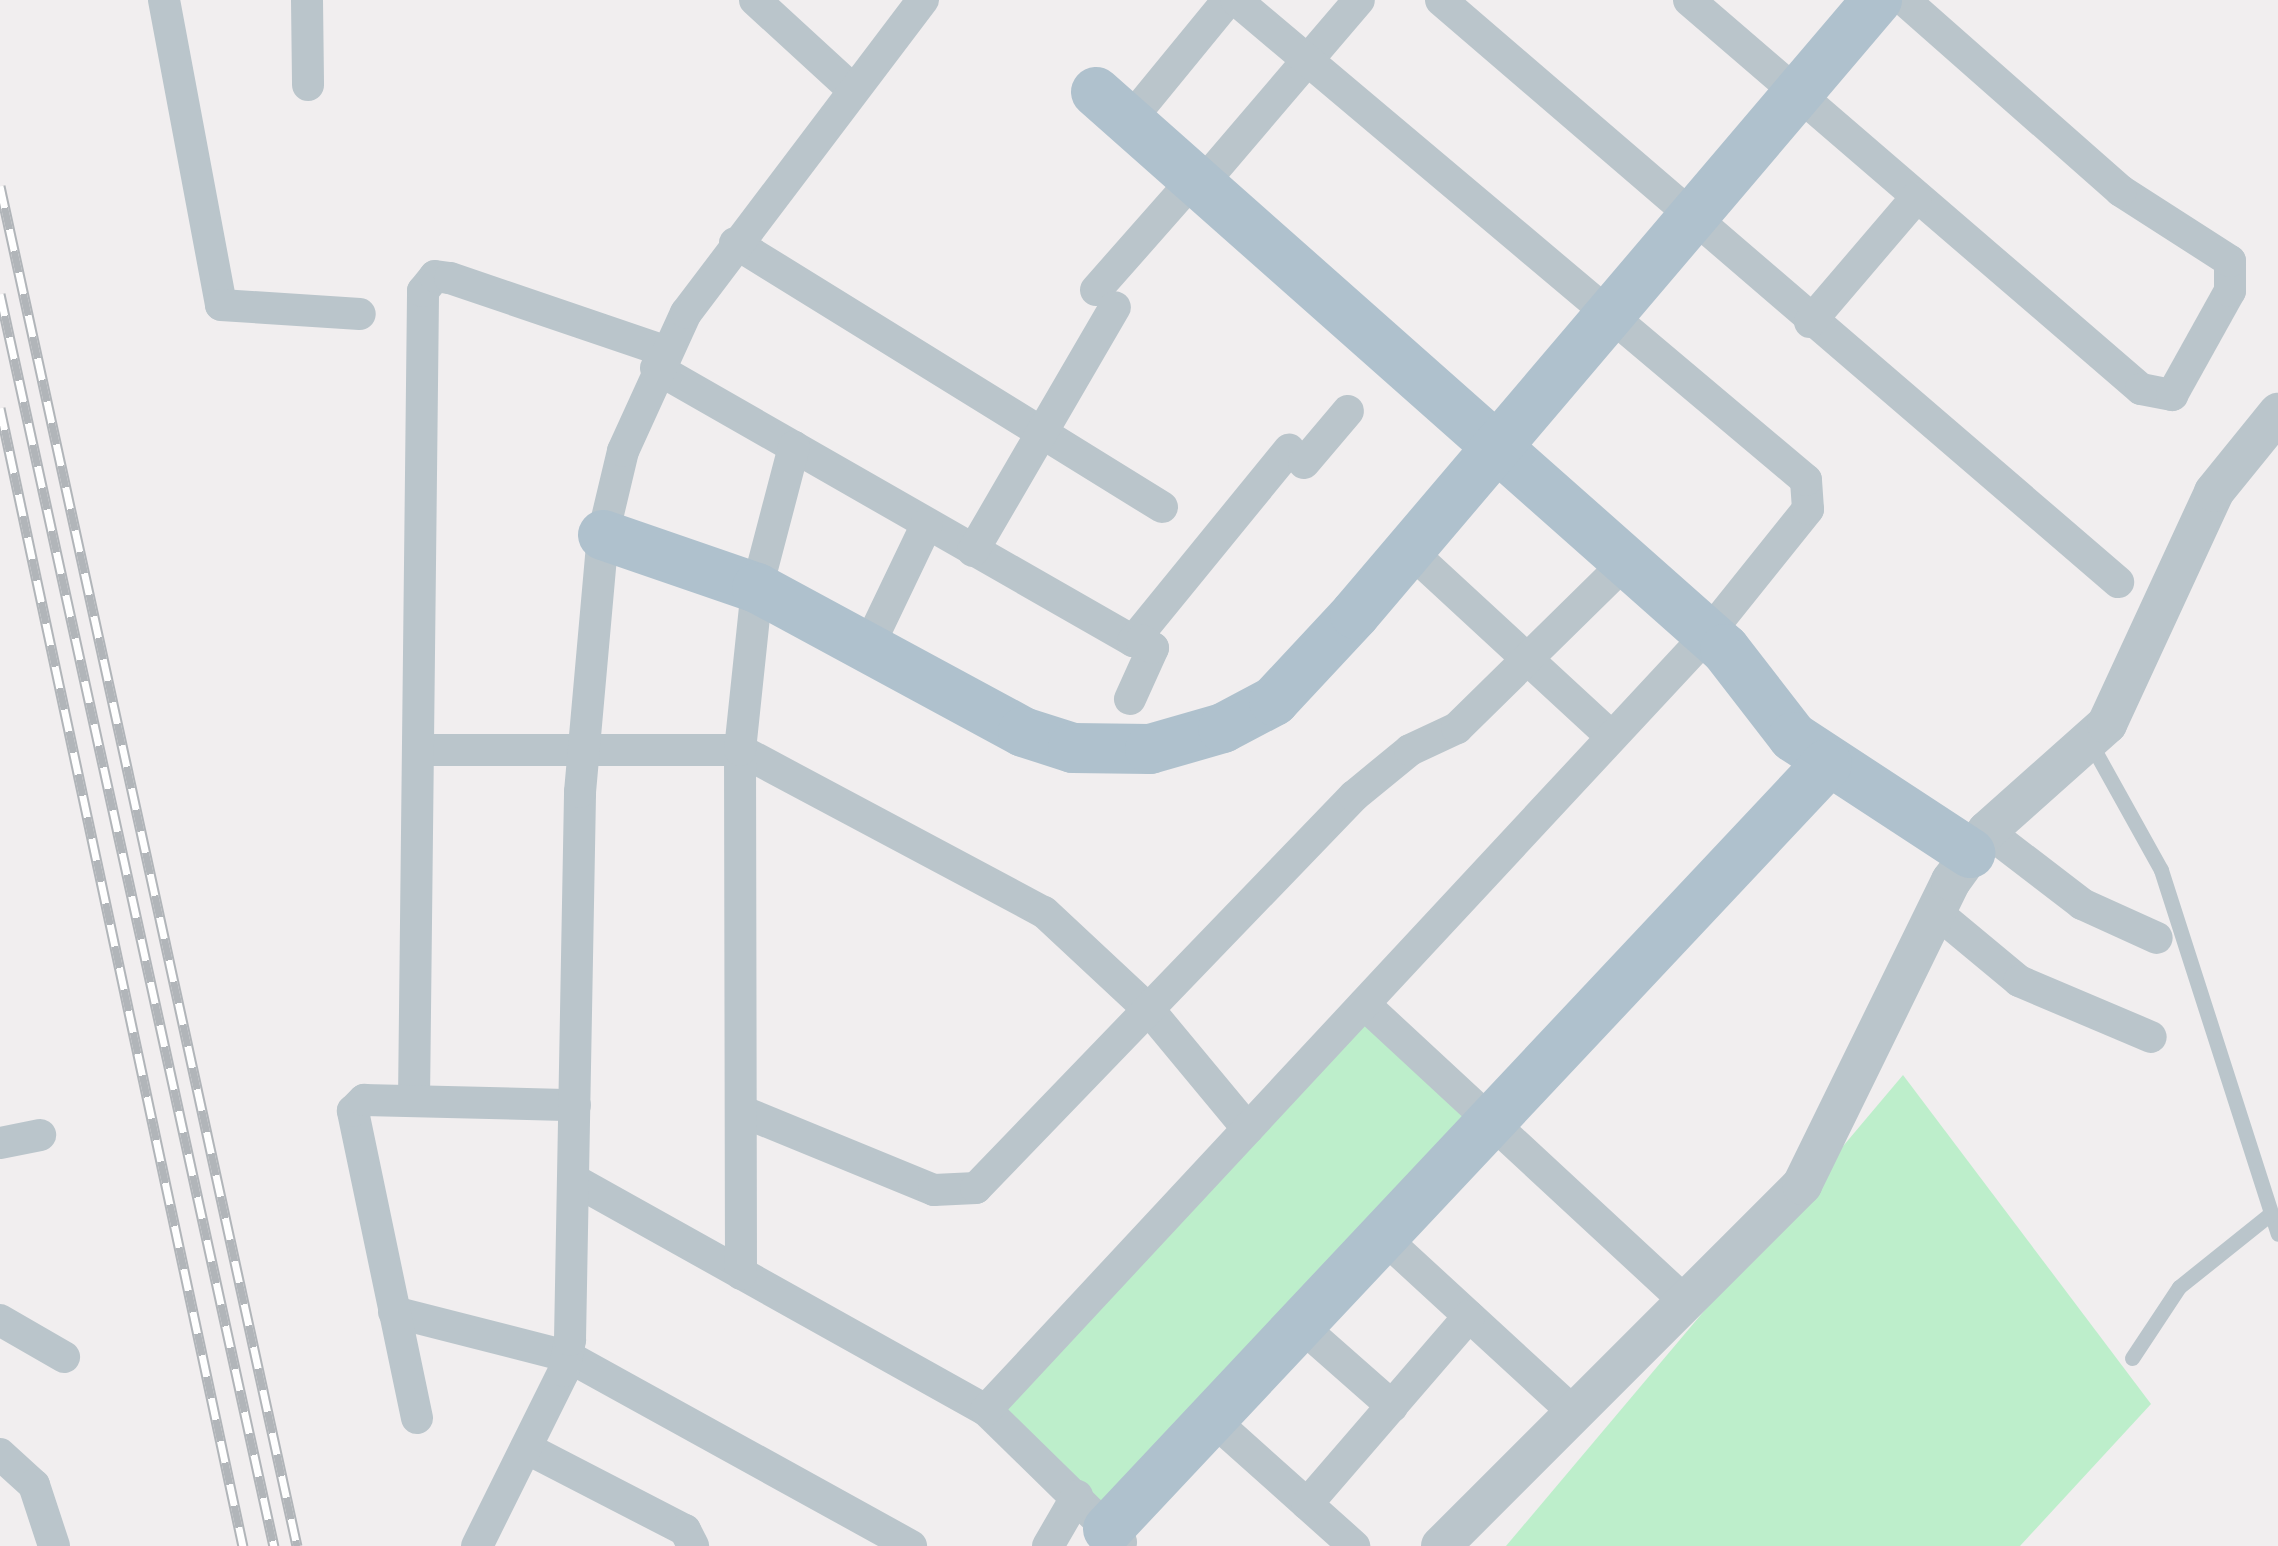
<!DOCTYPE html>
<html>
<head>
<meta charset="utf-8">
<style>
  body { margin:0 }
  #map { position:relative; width:2278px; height:1546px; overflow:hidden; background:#f1eeef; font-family:Quicksand,sans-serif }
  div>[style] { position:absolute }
  .green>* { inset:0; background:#bdeecb }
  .service>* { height:15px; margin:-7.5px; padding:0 7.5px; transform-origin:7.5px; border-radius:7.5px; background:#bac5cb }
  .minor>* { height:32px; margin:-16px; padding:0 16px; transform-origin:16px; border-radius:16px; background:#bac5cb }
  .tertiary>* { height:40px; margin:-20px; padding:0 20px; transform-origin:20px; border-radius:20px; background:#bac5cb }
  .primary>* { height:50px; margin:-25px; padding:0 25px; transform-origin:25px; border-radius:25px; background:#afc1cd }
  .rail>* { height:11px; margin-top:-5.5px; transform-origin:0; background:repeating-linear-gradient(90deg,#fff 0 22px,#b1b5b9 0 44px); box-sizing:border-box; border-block:2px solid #b1b5b9 }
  span { translate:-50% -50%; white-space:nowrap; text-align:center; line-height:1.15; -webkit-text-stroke:9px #fff; paint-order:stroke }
</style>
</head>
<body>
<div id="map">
  <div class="green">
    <div style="clip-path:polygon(1364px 1004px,1491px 1121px,1108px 1529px,986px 1410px)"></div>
    <div style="clip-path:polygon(1903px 1075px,2151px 1404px,2020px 1546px,1506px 1546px)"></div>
  </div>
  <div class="service">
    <div style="left:2091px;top:744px;width:144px;rotate:60.9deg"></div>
    <div style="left:2161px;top:870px;width:382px;rotate:72.2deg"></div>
    <div style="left:2132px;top:1358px;width:85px;rotate:-56.5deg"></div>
    <div style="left:2179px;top:1287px;width:117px;rotate:-38.7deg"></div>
  </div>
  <div class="minor">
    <div style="left:164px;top:0;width:310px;rotate:79.4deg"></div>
    <div style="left:221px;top:305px;width:139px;rotate:3.7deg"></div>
    <div style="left:307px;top:0;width:85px;rotate:89.3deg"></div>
    <div style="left:755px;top:0;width:132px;rotate:42.5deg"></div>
    <div style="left:1441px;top:0;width:893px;rotate:40.68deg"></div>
    <div style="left:1689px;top:0;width:596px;rotate:40.72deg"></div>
    <div style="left:2141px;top:389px;width:32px;rotate:11deg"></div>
    <div style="left:2172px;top:395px;width:119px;rotate:-60.9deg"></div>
    <div style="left:2230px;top:291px;width:30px;rotate:-90deg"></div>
    <div style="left:2230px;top:261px;width:130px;rotate:-147.3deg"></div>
    <div style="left:2121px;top:191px;width:289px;rotate:-138.6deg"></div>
    <div style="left:1129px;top:121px;width:156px;rotate:-50.7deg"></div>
    <div style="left:1201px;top:185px;width:243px;rotate:-49.5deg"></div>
    <div style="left:735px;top:243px;width:502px;rotate:31.73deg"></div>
    <div style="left:1096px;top:290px;width:148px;rotate:-48.6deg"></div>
    <div style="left:1810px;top:322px;width:163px;rotate:-49.5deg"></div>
    <div style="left:656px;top:368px;width:550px;rotate:29.78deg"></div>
    <div style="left:1133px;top:641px;width:247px;rotate:-50.8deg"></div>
    <div style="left:1304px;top:463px;width:68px;rotate:-49.8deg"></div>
    <div style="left:1408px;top:549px;width:277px;rotate:42.7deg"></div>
    <div style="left:973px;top:551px;width:282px;rotate:-59.8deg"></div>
    <div style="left:870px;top:643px;width:132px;rotate:-64.4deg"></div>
    <div style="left:1130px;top:699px;width:56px;rotate:-65.7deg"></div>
    <div style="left:1153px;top:648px;width:14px;rotate:-146deg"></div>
    <div style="left:418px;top:750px;width:322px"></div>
    <div style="left:740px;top:750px;width:344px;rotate:28.1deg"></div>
    <div style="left:1044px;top:912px;width:145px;rotate:43deg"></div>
    <div style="left:1150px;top:1011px;width:153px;rotate:50.3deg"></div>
    <div style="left:1987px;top:831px;width:120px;rotate:37.5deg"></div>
    <div style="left:2082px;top:904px;width:82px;rotate:24.4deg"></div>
    <div style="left:1936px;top:912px;width:108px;rotate:39.7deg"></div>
    <div style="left:2019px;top:981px;width:143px;rotate:23deg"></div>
    <div style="left:1364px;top:1004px;width:440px;rotate:42.8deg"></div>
    <div style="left:414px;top:1101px;width:810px;rotate:-89.36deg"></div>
    <div style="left:423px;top:291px;width:19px;rotate:-51deg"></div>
    <div style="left:435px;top:276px;width:15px;rotate:8deg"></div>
    <div style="left:450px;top:278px;width:227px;rotate:18.8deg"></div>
    <div style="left:746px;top:1113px;width:203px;rotate:22.3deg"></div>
    <div style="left:934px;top:1190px;width:42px;rotate:-2.7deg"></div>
    <div style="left:976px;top:1188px;width:545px;rotate:-46.04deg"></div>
    <div style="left:1354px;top:796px;width:72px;rotate:-39.4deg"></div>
    <div style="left:1410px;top:750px;width:52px;rotate:-25.1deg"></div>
    <div style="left:1457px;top:728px;width:237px;rotate:-44.5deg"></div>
    <div style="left:0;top:1143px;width:41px;rotate:-11.3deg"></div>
    <div style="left:574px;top:1180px;width:472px;rotate:29.2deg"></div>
    <div style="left:986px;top:1410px;width:189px;rotate:44.4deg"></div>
    <div style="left:1383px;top:1237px;width:258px;rotate:42.6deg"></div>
    <div style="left:741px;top:1274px;width:524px;rotate:-90.11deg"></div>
    <div style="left:740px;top:750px;width:163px;rotate:-84deg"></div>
    <div style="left:757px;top:588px;width:146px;rotate:-75.3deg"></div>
    <div style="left:394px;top:1312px;width:179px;rotate:14.3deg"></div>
    <div style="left:567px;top:1356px;width:393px;rotate:28.9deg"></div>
    <div style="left:0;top:1320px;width:74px;rotate:30deg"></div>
    <div style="left:1300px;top:1325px;width:123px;rotate:41.4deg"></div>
    <div style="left:986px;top:1410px;width:1060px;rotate:-47.06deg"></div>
    <div style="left:1708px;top:634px;width:160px;rotate:-51.3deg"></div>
    <div style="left:1808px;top:509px;width:29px;rotate:-94deg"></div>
    <div style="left:1806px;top:480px;width:745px;rotate:-139.9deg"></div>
    <div style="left:417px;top:1418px;width:314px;rotate:-101.8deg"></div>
    <div style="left:353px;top:1111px;width:16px;rotate:-45deg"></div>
    <div style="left:364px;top:1100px;width:211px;rotate:1.4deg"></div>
    <div style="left:1212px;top:1419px;width:191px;rotate:41.8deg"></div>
    <div style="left:526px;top:1448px;width:179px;rotate:27.3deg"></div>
    <div style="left:685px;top:1530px;width:18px;rotate:63deg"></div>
    <div style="left:0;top:1454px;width:46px;rotate:42.4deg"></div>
    <div style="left:34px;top:1485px;width:64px;rotate:71.8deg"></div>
    <div style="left:1307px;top:1504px;width:248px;rotate:-49.2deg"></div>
    <div style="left:477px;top:1546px;width:195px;rotate:-63.6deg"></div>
    <div style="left:564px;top:1371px;width:32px;rotate:-79deg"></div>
    <div style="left:570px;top:1340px;width:548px;rotate:-88.95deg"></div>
    <div style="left:580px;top:792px;width:258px;rotate:-84.9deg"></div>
    <div style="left:603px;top:535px;width:86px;rotate:-76.6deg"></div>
    <div style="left:623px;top:451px;width:152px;rotate:-65.5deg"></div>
    <div style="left:686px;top:313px;width:393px;rotate:-52.9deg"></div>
    <div style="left:1048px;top:1546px;width:58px;rotate:-59.9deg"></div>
  </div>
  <div class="tertiary">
    <div style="left:1441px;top:1546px;width:511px;rotate:-45deg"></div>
    <div style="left:1802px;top:1185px;width:339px;rotate:-63.9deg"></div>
    <div style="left:1951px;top:881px;width:62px;rotate:-54.2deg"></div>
    <div style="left:1987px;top:831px;width:161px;rotate:-41.7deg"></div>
    <div style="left:2107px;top:724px;width:255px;rotate:-65.2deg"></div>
    <div style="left:2214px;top:492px;width:102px;rotate:-51deg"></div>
  </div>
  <div class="primary">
    <div style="left:1096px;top:92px;width:840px;rotate:41.53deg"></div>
    <div style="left:1725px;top:649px;width:111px;rotate:52.3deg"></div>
    <div style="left:1793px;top:737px;width:212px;rotate:33.2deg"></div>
    <div style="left:603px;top:535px;width:163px;rotate:19deg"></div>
    <div style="left:757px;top:588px;width:302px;rotate:28.4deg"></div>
    <div style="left:1023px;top:732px;width:52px;rotate:17.7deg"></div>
    <div style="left:1073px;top:748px;width:77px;rotate:0.7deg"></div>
    <div style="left:1150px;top:749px;width:76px;rotate:-16deg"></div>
    <div style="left:1223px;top:728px;width:58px;rotate:-27.9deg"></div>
    <div style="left:1274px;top:701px;width:119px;rotate:-47deg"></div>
    <div style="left:1355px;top:614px;width:806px;rotate:-49.63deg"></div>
    <div style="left:1108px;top:1529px;width:1050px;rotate:-46.78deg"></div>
  </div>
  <div class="rail">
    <div style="left:0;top:186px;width:1392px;rotate:77.68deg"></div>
    <div style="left:0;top:294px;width:1282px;rotate:77.66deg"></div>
    <div style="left:0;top:408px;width:1164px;rotate:77.95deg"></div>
  </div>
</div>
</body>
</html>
